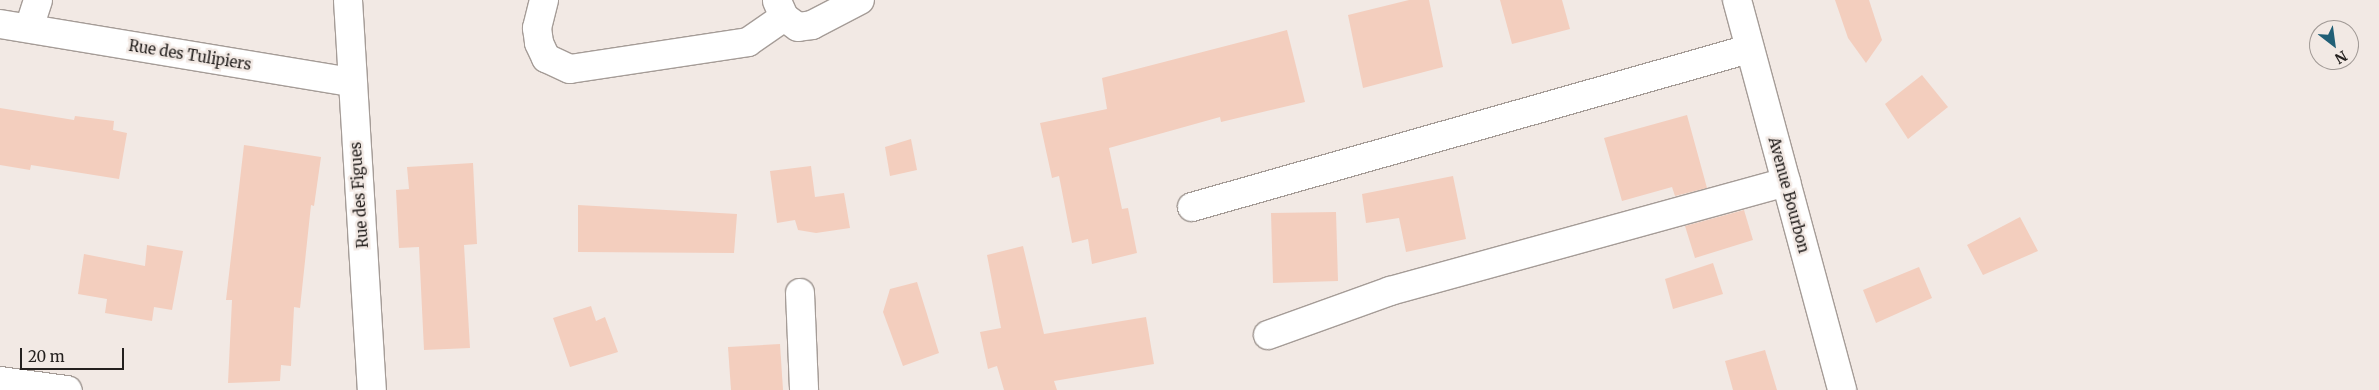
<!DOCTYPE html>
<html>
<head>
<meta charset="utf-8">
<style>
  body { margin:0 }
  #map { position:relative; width:2379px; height:390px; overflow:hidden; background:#f2e9e4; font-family:Merriweather,serif }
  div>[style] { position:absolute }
  .building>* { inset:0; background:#f3cebe }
  .roads { filter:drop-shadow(1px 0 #a59c97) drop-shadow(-1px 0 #a59c97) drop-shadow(0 1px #a59c97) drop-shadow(0 -1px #a59c97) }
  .minor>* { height:28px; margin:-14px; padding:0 14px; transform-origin:14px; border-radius:14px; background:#fff }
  span { translate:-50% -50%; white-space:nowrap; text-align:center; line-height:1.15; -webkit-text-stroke:5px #f2e9e4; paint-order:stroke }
  .street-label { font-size:15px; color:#24201e }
  .north { position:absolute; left:2309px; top:20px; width:50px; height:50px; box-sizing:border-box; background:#f2e9e4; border:1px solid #a09995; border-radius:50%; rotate:150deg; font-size:14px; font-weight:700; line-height:20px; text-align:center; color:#24201e }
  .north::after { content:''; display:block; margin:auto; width:18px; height:22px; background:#215f76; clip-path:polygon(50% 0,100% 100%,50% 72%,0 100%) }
  .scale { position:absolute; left:20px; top:348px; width:104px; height:22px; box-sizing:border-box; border:2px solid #24201e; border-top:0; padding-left:6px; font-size:15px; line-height:18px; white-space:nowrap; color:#24201e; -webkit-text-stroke:4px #f2e9e4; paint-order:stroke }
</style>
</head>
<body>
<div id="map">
  <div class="building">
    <div style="clip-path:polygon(1409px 0,1429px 0,1443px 67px,1363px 88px,1348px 15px)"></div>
    <div style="clip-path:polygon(1500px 0,1562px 0,1570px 29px,1512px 44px)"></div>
    <div style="clip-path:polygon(1835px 0,1869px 0,1882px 40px,1866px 63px,1848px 38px)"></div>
    <div style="clip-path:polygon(1287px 30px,1305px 102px,1221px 122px,1220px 117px,1109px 148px,1122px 209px,1128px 208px,1137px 253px,1092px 264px,1088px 239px,1072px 243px,1059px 176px,1052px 178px,1040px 123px,1107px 109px,1102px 78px)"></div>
    <div style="clip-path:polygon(1922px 75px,1948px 107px,1908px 139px,1885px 104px)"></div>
    <div style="clip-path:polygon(0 108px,74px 120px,75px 116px,114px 121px,113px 130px,127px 133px,119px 179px,31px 165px,30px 170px,0 165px)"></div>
    <div style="clip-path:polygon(1687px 115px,1707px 188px,1675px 196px,1672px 187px,1622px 201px,1604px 138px)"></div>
    <div style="clip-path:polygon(911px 139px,917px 170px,890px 176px,885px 147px)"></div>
    <div style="clip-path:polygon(244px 145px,321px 157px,314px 206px,311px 205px,300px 308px,294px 307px,291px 366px,281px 365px,280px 381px,228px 383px,232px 300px,226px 300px)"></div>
    <div style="clip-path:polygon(473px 163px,477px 244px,464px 245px,470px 348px,424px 350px,419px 247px,399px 248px,396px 190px,409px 189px,407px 167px)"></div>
    <div style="clip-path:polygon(811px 166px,815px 197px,844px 193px,850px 228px,816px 233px,798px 230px,795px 220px,777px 223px,770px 171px)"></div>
    <div style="clip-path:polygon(1453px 176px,1466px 239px,1406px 252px,1399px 218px,1366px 223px,1362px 194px)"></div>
    <div style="clip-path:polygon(578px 205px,737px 214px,734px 253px,578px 252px)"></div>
    <div style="clip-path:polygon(1744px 210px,1753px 240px,1695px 258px,1685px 226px)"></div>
    <div style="clip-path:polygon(1336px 212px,1338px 281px,1273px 283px,1271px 213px)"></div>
    <div style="clip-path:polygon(2020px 217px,2038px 251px,1983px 275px,1967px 245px)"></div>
    <div style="clip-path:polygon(147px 245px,183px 251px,172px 310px,154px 307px,152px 321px,105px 313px,107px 299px,78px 294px,84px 254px,145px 266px)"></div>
    <div style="clip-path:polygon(1023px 246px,1044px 334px,1146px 317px,1154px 364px,1054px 381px,1057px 390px,1004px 390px,997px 366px,988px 369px,980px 332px,1001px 328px,987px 255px)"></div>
    <div style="clip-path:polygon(1713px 263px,1723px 294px,1673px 309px,1665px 279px)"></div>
    <div style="clip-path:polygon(1919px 267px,1932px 298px,1876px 323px,1863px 290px)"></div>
    <div style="clip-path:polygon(917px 282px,939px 353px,903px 366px,883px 312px,890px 289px)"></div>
    <div style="clip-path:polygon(591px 306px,596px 321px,605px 317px,618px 352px,570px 367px,553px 318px)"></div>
    <div style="clip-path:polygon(780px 344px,783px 390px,731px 390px,728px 347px)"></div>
    <div style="clip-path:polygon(1765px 350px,1777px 390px,1733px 390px,1725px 361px)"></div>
  </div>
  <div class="roads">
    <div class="minor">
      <div style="left:348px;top:0;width:391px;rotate:86.5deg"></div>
      <div style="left:544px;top:0;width:29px;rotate:104deg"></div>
      <div style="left:537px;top:28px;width:15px;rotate:82deg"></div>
      <div style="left:539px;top:43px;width:17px;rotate:65deg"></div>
      <div style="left:546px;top:58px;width:26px;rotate:25deg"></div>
      <div style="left:570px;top:69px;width:180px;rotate:-8.6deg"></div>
      <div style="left:748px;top:42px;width:44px;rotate:-34.8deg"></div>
      <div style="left:1737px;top:0;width:404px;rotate:74.9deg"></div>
      <div style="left:777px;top:1px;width:17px;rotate:66deg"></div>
      <div style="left:784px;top:17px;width:17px;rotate:36deg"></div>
      <div style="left:798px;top:27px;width:14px;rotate:-8deg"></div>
      <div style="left:812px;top:25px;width:54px;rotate:-27.5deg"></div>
      <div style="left:0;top:24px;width:356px;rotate:9.4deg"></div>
      <div style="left:29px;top:28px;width:29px;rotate:-72deg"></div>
      <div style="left:1192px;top:207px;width:579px;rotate:-15.84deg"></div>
      <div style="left:800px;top:293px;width:97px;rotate:87.6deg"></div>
      <div style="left:1268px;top:335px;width:130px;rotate:-19.8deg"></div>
      <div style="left:1390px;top:291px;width:411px;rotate:-15.4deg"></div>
      <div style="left:0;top:381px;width:68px;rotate:7.7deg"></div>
    </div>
  </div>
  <div class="street-label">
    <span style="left:190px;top:55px;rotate:9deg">Rue des Tulipiers</span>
    <span style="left:359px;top:195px;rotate:-94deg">Rue des Figues</span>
    <span style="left:1789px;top:195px;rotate:75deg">Avenue Bourbon</span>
  </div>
  <div class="north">N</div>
  <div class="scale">20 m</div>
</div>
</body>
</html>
